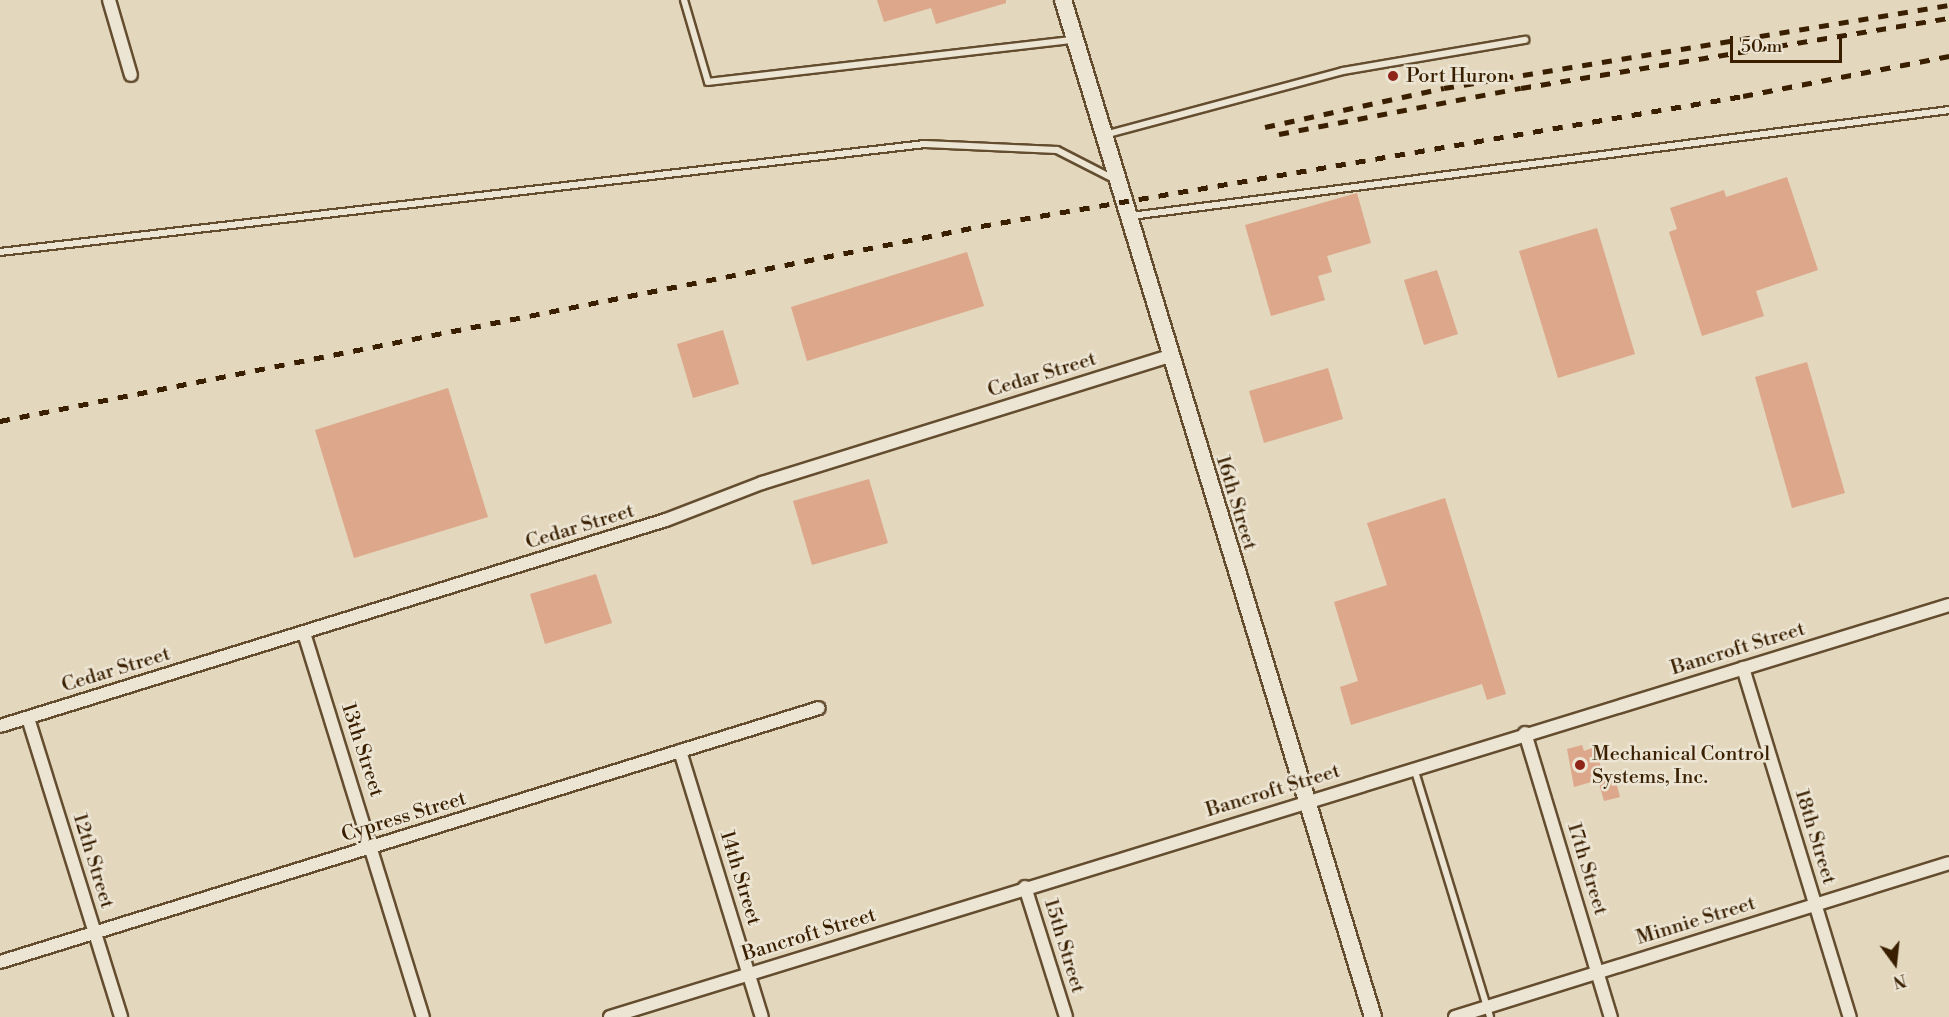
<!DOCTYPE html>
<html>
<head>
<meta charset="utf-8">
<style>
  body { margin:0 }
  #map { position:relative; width:1949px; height:1017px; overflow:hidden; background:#e3d7bd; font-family:"Libre Bodoni",serif }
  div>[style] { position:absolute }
  .building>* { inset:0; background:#dca78a }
  .roads { filter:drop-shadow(2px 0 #644d2f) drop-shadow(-2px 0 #644d2f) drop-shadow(0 2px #644d2f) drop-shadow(0 -2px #644d2f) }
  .lane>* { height:6px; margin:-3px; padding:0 3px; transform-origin:3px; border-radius:3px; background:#ede5d4 }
  .street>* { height:12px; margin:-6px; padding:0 6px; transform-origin:6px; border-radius:6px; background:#ede5d4 }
  .secondary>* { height:16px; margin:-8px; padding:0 8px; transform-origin:8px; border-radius:8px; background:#ede5d4 }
  .rail>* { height:4.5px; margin-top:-2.25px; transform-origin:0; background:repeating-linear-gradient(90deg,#391f00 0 10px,transparent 0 20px) }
  .dots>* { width:16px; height:16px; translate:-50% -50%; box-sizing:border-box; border:3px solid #ede5d4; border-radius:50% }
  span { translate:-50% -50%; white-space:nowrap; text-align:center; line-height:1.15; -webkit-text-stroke:5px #ede5d4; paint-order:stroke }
  .poi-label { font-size:20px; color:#391f00 }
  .left { translate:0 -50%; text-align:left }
  .street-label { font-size:20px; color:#391f00 }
  .north { position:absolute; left:1865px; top:933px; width:60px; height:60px; -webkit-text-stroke:4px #ede5d4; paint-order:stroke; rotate:165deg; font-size:16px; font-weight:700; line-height:24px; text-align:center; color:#391f00 }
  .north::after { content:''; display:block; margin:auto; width:21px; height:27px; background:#391f00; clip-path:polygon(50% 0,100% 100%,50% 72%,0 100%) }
  .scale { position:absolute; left:1730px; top:36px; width:112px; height:27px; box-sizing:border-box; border:3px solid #391f00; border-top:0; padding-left:8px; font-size:18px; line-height:21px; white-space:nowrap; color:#391f00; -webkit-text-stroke:4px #ede5d4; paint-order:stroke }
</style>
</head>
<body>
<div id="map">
  <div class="building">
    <div style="clip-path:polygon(877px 0,1006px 0,1006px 3px,936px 24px,931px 8px,884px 22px)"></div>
    <div style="clip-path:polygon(1787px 177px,1818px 270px,1756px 291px,1764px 316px,1702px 336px,1669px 232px,1677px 229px,1670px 208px,1724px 190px,1726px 197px)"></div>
    <div style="clip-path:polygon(1357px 193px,1371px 243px,1327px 256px,1332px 272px,1318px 276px,1325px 300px,1271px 316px,1245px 225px)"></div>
    <div style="clip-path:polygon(1597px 228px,1635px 354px,1558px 378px,1519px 251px)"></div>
    <div style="clip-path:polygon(967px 252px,984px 306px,807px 361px,791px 307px)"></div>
    <div style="clip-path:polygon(1437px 270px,1458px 334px,1424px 345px,1404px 280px)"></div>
    <div style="clip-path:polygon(723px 330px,739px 384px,693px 398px,677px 344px)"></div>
    <div style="clip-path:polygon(1807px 362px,1845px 493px,1792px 508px,1755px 377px)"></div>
    <div style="clip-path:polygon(1328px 368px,1343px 419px,1264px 443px,1249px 391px)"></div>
    <div style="clip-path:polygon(448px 388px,488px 517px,354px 558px,315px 430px)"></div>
    <div style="clip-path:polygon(869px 479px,888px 543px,812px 565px,793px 501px)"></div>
    <div style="clip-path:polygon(1445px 498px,1506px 694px,1487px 700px,1482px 684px,1351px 725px,1340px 687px,1358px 681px,1334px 602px,1387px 585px,1367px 523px)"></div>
    <div style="clip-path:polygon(596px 574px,612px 623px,545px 644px,530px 594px)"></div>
    <div style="clip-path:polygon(1582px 745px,1584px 751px,1595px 747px,1604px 777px,1614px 774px,1620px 797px,1604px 801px,1598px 780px,1574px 787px,1567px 749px)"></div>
  </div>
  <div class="roads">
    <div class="lane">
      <div style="left:684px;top:0;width:85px;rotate:73.7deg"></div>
      <div style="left:708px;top:82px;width:367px;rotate:-6.6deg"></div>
      <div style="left:1104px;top:135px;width:247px;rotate:-15deg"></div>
      <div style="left:1343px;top:71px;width:185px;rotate:-9.7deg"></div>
      <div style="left:1131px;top:216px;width:825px;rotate:-7.38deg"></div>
      <div style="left:0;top:252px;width:931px;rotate:-6.66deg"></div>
      <div style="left:925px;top:144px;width:132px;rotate:2.6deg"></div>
      <div style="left:1057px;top:150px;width:64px;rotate:27deg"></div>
      <div style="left:1414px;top:768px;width:260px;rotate:73deg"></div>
    </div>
    <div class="street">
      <div style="left:109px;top:0;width:78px;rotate:73.7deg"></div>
      <div style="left:304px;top:633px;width:402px;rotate:72.8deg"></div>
      <div style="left:1743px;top:668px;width:365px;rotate:73deg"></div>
      <div style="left:28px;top:718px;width:313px;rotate:72.7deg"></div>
      <div style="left:0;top:726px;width:697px;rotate:-17.19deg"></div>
      <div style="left:666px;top:520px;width:103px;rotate:-21.1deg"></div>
      <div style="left:762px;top:483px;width:426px;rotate:-17.3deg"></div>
      <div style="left:1525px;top:733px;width:297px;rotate:73.2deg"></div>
      <div style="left:680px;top:751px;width:278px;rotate:72.9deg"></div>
      <div style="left:1025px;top:887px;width:136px;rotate:72.5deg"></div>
      <div style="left:0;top:962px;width:857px;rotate:-17.23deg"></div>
      <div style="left:610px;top:1017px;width:1401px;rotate:-17.1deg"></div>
      <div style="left:1455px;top:1017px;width:517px;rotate:-17.31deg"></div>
    </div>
    <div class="secondary">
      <div style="left:1063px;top:0;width:1063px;rotate:73.05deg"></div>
    </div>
  </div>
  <div class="rail">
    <div style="left:1265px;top:127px;width:183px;rotate:-12.3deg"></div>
    <div style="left:1444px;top:88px;width:512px;rotate:-9.33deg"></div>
    <div style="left:1279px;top:134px;width:246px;rotate:-10.8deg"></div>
    <div style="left:1521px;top:88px;width:434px;rotate:-9.3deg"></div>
    <div style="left:0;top:421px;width:1000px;rotate:-11.24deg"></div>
    <div style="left:981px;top:226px;width:773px;rotate:-9.68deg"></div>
    <div style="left:1743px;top:96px;width:210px;rotate:-11deg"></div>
  </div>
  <div class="dots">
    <div style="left:1393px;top:76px;background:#8f2418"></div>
    <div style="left:1580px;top:765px;background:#8f2418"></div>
  </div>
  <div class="poi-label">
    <span class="left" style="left:1406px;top:76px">Port Huron</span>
    <span class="left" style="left:1592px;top:766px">Mechanical Control<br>Systems, Inc.</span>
  </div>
  <div class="street-label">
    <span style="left:1042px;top:375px;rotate:-17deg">Cedar Street</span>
    <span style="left:1236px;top:503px;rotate:73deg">16th Street</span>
    <span style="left:580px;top:527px;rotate:-17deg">Cedar Street</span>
    <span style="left:1738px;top:649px;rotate:-17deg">Bancroft Street</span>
    <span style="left:116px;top:670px;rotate:-17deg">Cedar Street</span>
    <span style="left:362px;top:750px;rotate:72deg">13th Street</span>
    <span style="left:1273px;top:791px;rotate:-17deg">Bancroft Street</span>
    <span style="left:404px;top:817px;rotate:-17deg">Cypress Street</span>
    <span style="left:1815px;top:837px;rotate:73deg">18th Street</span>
    <span style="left:93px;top:861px;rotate:73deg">12th Street</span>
    <span style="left:1587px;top:869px;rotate:73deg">17th Street</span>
    <span style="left:740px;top:878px;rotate:73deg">14th Street</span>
    <span style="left:1696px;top:921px;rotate:-17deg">Minnie Street</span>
    <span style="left:809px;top:935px;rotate:-17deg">Bancroft Street</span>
    <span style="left:1064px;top:946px;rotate:73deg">15th Street</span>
  </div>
  <div class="north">N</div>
  <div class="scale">50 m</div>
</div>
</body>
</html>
